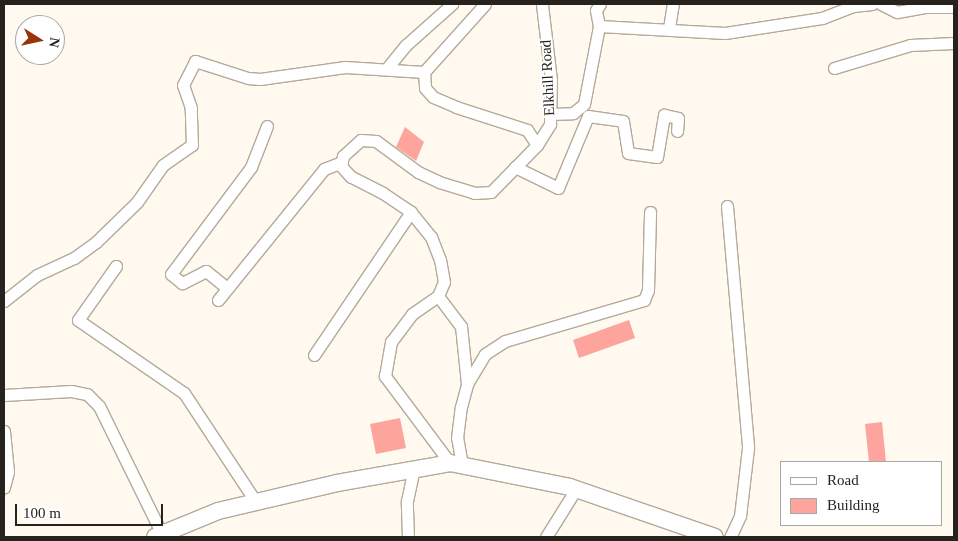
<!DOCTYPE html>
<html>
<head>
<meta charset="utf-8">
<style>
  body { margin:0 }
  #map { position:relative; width:958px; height:541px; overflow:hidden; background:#fff9f0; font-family:Georgia,serif }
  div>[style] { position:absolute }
  .building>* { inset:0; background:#fda59d }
  .roads { filter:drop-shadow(1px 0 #b3aa9b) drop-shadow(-1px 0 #b3aa9b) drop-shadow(0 1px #b3aa9b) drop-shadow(0 -1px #b3aa9b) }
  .minor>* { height:11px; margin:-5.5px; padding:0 5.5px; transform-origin:5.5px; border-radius:5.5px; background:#fff }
  .highway>* { height:16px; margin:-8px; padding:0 8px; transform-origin:8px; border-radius:8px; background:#fff }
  span { translate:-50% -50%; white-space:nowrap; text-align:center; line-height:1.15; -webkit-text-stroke:4px #fff; paint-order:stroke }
  .street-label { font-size:15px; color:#26221d }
  .frame { position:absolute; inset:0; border:5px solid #26221d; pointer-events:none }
  .legend { position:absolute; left:780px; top:461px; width:162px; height:65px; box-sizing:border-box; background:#fff; border:1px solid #a8a7a5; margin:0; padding:6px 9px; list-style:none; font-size:15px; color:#26221d }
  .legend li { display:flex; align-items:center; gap:10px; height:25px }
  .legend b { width:25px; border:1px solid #a8a7a5 }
  .north { position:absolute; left:15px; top:15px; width:50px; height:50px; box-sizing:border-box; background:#fff; border:1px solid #a8a7a5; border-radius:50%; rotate:100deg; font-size:14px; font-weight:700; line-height:20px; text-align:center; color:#26221d }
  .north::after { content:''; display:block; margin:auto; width:18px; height:22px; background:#993408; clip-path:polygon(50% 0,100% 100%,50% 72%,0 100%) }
  .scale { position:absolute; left:15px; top:504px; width:148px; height:22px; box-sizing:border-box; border:2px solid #26221d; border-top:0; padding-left:6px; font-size:15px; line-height:18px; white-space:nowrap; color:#26221d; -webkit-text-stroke:4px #fff; paint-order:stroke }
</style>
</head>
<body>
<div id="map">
  <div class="building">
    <div style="clip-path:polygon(405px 127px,424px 142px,416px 161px,396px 147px)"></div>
    <div style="clip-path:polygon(629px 320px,635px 338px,579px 358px,573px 340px)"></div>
    <div style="clip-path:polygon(400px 418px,406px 448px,376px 454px,370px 424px)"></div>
    <div style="clip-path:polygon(882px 422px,886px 462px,869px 462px,865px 424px)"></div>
  </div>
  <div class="roads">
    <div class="minor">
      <div style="left:485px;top:4px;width:91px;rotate:131.9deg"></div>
      <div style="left:424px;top:72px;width:16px;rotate:86deg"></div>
      <div style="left:425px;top:88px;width:12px;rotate:48deg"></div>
      <div style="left:433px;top:97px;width:25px;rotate:23deg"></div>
      <div style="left:456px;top:107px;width:75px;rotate:17.9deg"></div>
      <div style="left:527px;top:130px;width:18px;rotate:56deg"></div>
      <div style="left:881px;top:4px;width:18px;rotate:27deg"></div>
      <div style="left:897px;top:12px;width:27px;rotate:-10deg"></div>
      <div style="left:924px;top:7px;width:30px"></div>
      <div style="left:599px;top:26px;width:16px;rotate:-101deg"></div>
      <div style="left:596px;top:10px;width:7px;rotate:-56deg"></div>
      <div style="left:669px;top:28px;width:24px;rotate:-81deg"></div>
      <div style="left:388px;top:67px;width:28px;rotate:-51deg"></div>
      <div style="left:406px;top:45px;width:62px;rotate:-41.7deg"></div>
      <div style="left:834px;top:68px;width:79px;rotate:-16.8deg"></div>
      <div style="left:910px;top:45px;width:44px;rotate:-2.6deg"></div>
      <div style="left:550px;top:114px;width:23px;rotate:-2deg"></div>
      <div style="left:573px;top:113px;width:14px;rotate:-39deg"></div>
      <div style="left:584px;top:104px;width:79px;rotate:-79.1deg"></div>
      <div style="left:599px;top:26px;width:126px;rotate:3.2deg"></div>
      <div style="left:725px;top:33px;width:98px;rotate:-8.8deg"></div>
      <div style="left:822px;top:18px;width:33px;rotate:-21deg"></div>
      <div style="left:853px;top:6px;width:19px;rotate:-6deg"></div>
      <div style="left:515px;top:167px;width:48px;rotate:26deg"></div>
      <div style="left:558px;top:188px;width:78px;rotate:-67.4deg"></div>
      <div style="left:588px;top:116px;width:35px;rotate:8deg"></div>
      <div style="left:623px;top:121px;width:32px;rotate:81deg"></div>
      <div style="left:628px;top:153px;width:29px;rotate:8deg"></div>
      <div style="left:657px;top:157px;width:43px;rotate:-80.5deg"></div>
      <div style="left:664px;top:115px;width:14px;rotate:12deg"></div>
      <div style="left:678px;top:118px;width:13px;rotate:94deg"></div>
      <div style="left:727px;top:206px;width:243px;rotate:85deg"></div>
      <div style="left:748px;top:448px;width:68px;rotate:96.7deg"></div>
      <div style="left:740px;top:516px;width:23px;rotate:115deg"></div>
      <div style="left:116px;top:266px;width:66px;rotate:125.1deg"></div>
      <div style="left:78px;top:320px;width:129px;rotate:34.6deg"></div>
      <div style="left:184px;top:393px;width:131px;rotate:56.6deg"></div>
      <div style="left:227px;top:288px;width:27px;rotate:-141deg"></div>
      <div style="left:206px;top:271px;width:27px;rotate:153deg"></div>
      <div style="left:182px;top:283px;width:14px;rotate:-141deg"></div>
      <div style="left:171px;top:274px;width:134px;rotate:-53.2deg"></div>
      <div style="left:251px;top:167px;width:44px;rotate:-68.7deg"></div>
      <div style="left:438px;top:296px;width:38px;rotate:53deg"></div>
      <div style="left:461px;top:326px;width:58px;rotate:84.1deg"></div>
      <div style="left:218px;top:300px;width:169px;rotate:-51deg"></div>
      <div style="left:324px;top:169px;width:19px;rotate:-21deg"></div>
      <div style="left:4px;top:301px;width:42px;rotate:-38.2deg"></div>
      <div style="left:37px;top:275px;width:41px;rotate:-24.7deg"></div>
      <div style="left:74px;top:258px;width:27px;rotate:-36deg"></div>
      <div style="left:96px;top:242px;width:57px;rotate:-44.3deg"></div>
      <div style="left:137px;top:202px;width:45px;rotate:-54.9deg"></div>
      <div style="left:163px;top:165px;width:35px;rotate:-35deg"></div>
      <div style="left:192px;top:145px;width:37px;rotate:-92deg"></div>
      <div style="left:191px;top:108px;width:24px;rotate:-109deg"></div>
      <div style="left:183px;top:85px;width:27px;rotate:-63deg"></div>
      <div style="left:195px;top:61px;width:56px;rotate:17.8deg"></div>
      <div style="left:248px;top:78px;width:12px;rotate:5deg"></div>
      <div style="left:260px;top:79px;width:86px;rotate:-8deg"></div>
      <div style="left:345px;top:67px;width:79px;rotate:3.6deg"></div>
      <div style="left:314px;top:355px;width:173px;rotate:-55.9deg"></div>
      <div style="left:4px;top:395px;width:67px;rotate:-3.4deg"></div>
      <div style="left:71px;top:391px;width:16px;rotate:11deg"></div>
      <div style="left:87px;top:394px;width:17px;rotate:45deg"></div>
      <div style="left:99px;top:406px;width:143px;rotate:63.8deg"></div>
      <div style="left:4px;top:431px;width:41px;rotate:84.4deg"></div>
      <div style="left:8px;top:472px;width:16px;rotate:105deg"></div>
      <div style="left:450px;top:463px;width:109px;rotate:-126.8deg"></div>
      <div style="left:385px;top:376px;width:35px;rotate:-80deg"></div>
      <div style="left:391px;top:342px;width:35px;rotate:-53deg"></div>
      <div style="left:412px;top:314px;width:32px;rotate:-35deg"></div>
      <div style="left:438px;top:296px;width:15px;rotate:-67deg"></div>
      <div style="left:444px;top:282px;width:22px;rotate:-100deg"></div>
      <div style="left:440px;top:260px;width:25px;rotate:-111deg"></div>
      <div style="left:431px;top:237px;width:32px;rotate:-129deg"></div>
      <div style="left:411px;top:212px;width:34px;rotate:-146deg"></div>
      <div style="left:383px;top:193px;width:36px;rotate:-153deg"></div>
      <div style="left:351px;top:177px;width:15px;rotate:-132deg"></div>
      <div style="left:341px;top:166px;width:10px;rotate:-79deg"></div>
      <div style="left:343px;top:156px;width:24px;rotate:-42deg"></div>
      <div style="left:361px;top:140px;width:15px;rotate:4deg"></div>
      <div style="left:376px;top:141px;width:52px;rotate:36.4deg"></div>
      <div style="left:418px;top:172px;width:23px;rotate:25deg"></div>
      <div style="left:439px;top:182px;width:37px;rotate:17deg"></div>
      <div style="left:474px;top:193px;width:17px;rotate:-3deg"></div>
      <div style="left:491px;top:192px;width:66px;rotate:-45.6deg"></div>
      <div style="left:537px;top:145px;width:25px;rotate:-58deg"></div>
      <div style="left:550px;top:124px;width:44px;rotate:-88.7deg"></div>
      <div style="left:551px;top:80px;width:77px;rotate:-96.8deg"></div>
      <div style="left:462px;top:465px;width:27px;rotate:-100deg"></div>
      <div style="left:457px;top:438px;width:31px;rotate:-83deg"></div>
      <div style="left:461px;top:407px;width:24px;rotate:-75deg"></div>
      <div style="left:467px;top:384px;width:35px;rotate:-59deg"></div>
      <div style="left:485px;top:354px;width:24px;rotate:-33deg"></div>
      <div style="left:505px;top:341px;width:145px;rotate:-16.4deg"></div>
      <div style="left:644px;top:300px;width:11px;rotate:-68deg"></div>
      <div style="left:648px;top:290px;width:78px;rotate:-88.5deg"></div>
      <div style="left:408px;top:537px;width:36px;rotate:-92deg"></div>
      <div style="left:407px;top:501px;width:34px;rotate:-78deg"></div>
      <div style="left:546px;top:537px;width:57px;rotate:-58deg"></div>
    </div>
    <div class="highway">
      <div style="left:155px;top:537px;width:68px;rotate:-22.4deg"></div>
      <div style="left:218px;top:511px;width:122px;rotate:-13.2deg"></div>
      <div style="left:337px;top:483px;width:115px;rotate:-10deg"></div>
      <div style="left:450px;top:463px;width:122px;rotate:11.3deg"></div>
      <div style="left:570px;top:487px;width:153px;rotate:19deg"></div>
    </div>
  </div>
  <div class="street-label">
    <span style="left:548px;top:78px;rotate:-93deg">Elkhill Road</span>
  </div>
  <div class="frame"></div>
  <ul class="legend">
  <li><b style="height:6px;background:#fff"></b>Road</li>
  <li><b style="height:14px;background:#fda59d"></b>Building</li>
  </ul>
  <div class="north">N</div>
  <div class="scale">100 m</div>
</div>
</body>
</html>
